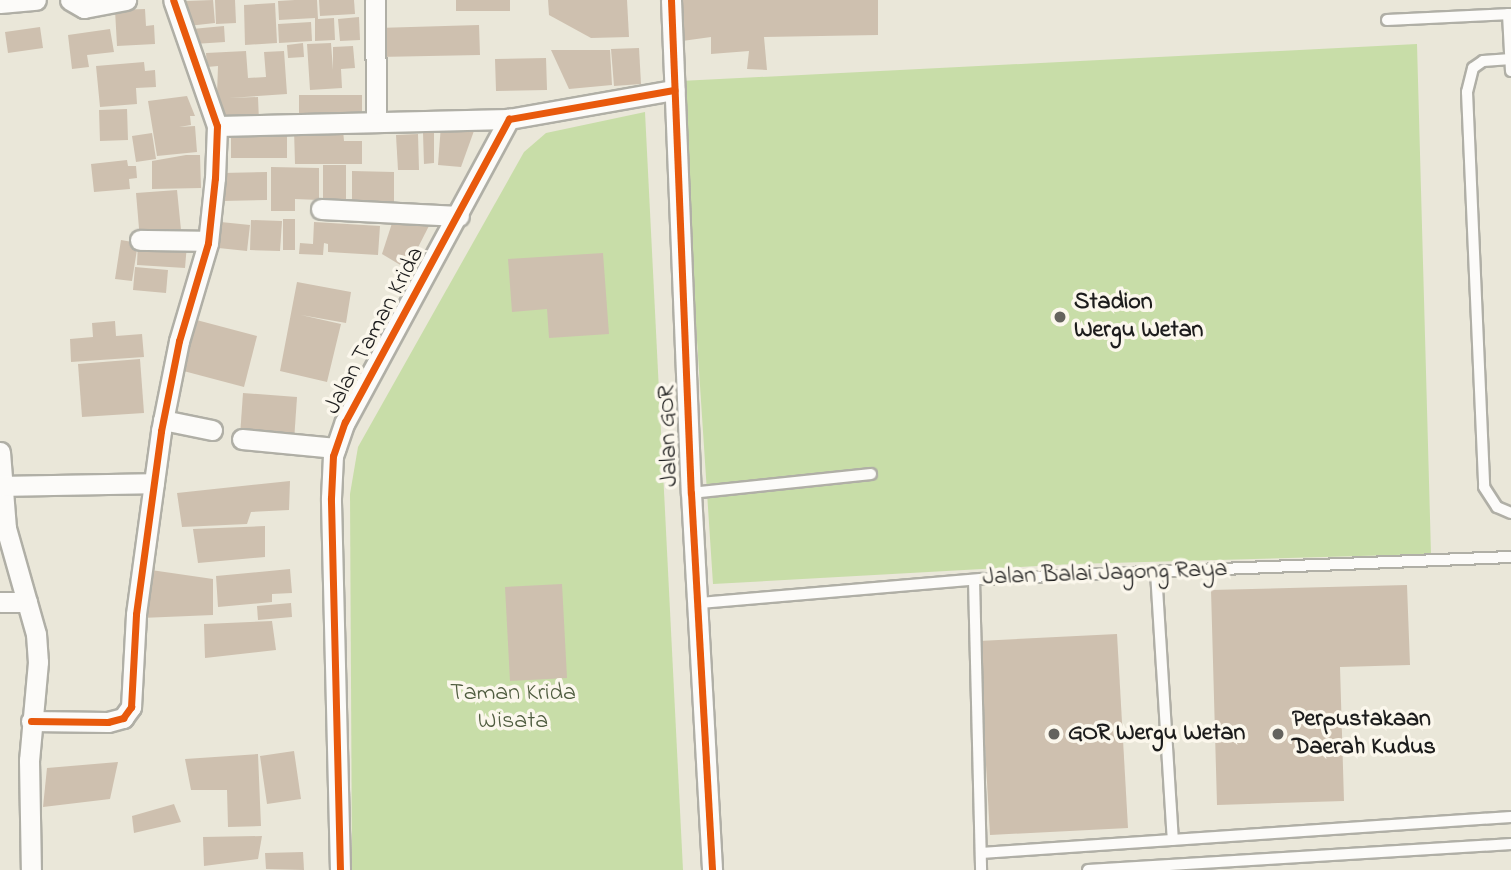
<!DOCTYPE html>
<html>
<head>
<meta charset="utf-8">
<style>
  body { margin:0 }
  #map { position:relative; width:1511px; height:870px; overflow:hidden; background:#eae7d9; font-family:"Indie Flower",sans-serif }
  div>[style] { position:absolute }
  .green>* { inset:0; background:#c8dda8 }
  .building>* { inset:0; background:#cec0af }
  .roads { filter:drop-shadow(2px 0 #b0afa6) drop-shadow(-2px 0 #b0afa6) drop-shadow(0 2px #b0afa6) drop-shadow(0 -2px #b0afa6) }
  .lane>* { height:10px; margin:-5px; padding:0 5px; transform-origin:5px; border-radius:5px; background:#fcfbf9 }
  .street>* { height:19px; margin:-9.5px; padding:0 9.5px; transform-origin:9.5px; border-radius:9.5px; background:#fcfbf9 }
  .cycleway>* { height:7px; margin:-3.5px; padding:0 3.5px; transform-origin:3.5px; border-radius:3.5px; background:#e8590c }
  .dots>* { width:19px; height:19px; translate:-50% -50%; box-sizing:border-box; border:4px solid #fbf7ec; border-radius:50% }
  span { translate:-50% -50%; white-space:nowrap; text-align:center; line-height:1.15; -webkit-text-stroke:7px #fbf7ec; paint-order:stroke }
  .poi-label { font-size:24px; color:#1c1c1c; font-weight:700 }
  .left { translate:0 -50%; text-align:left }
  .street-label { font-size:24px; color:#1c1c1c }
  .park-label { font-size:24px; color:#4f5c3f }
</style>
</head>
<body>
<div id="map">
  <div class="green">
    <div style="clip-path:polygon(1417px 44px,1431px 554px,1073px 564px,713px 584px,680px 81px)"></div>
    <div style="clip-path:polygon(645px 112px,683px 870px,352px 870px,350px 494px,358px 447px,524px 152px,546px 133px)"></div>
  </div>
  <div class="building">
    <div style="clip-path:polygon(213px 0,215px 23px,188px 26px,186px 1px)"></div>
    <div style="clip-path:polygon(215px 0,235px 0,236px 23px,216px 24px)"></div>
    <div style="clip-path:polygon(295px 0,317px 0,318px 19px,334px 18px,335px 40px,315px 41px,315px 18px,279px 20px,278px 1px)"></div>
    <div style="clip-path:polygon(319px 0,354px 0,355px 14px,320px 16px)"></div>
    <div style="clip-path:polygon(456px 0,510px 0,510px 11px,456px 11px)"></div>
    <div style="clip-path:polygon(548px 0,627px 0,629px 37px,591px 38px,549px 15px)"></div>
    <div style="clip-path:polygon(673px 0,878px 0,878px 35px,764px 37px,767px 70px,747px 69px,749px 51px,711px 54px,711px 37px,675px 42px)"></div>
    <div style="clip-path:polygon(275px 3px,277px 43px,245px 45px,244px 5px)"></div>
    <div style="clip-path:polygon(145px 9px,146px 26px,154px 25px,155px 44px,117px 46px,115px 10px)"></div>
    <div style="clip-path:polygon(359px 17px,360px 40px,340px 41px,338px 19px)"></div>
    <div style="clip-path:polygon(311px 22px,312px 41px,279px 43px,278px 24px)"></div>
    <div style="clip-path:polygon(479px 25px,480px 55px,378px 57px,377px 28px)"></div>
    <div style="clip-path:polygon(224px 26px,225px 42px,194px 44px,192px 29px)"></div>
    <div style="clip-path:polygon(40px 27px,43px 48px,8px 53px,5px 32px)"></div>
    <div style="clip-path:polygon(110px 29px,114px 52px,87px 55px,89px 67px,72px 69px,68px 35px)"></div>
    <div style="clip-path:polygon(303px 43px,304px 57px,288px 58px,287px 45px)"></div>
    <div style="clip-path:polygon(331px 43px,333px 70px,333px 47px,353px 46px,355px 68px,341px 69px,342px 88px,310px 90px,307px 44px)"></div>
    <div style="clip-path:polygon(639px 48px,641px 84px,614px 86px,611px 49px)"></div>
    <div style="clip-path:polygon(551px 50px,610px 50px,612px 85px,569px 89px)"></div>
    <div style="clip-path:polygon(246px 51px,248px 78px,266px 77px,264px 52px,284px 51px,287px 94px,229px 98px,258px 97px,259px 121px,216px 123px,218px 66px,207px 67px,206px 53px)"></div>
    <div style="clip-path:polygon(546px 58px,547px 90px,496px 91px,495px 59px)"></div>
    <div style="clip-path:polygon(144px 62px,145px 71px,155px 70px,156px 87px,136px 88px,137px 104px,100px 107px,96px 66px)"></div>
    <div style="clip-path:polygon(299px 95px,362px 95px,362px 119px,299px 120px)"></div>
    <div style="clip-path:polygon(187px 96px,195px 116px,190px 116px,191px 125px,179px 127px,195px 126px,197px 152px,157px 156px,148px 101px)"></div>
    <div style="clip-path:polygon(127px 109px,128px 140px,100px 141px,99px 110px)"></div>
    <div style="clip-path:polygon(441px 125px,475px 128px,461px 167px,438px 165px)"></div>
    <div style="clip-path:polygon(294px 130px,343px 130px,344px 141px,362px 141px,362px 164px,295px 164px)"></div>
    <div style="clip-path:polygon(152px 133px,156px 159px,136px 162px,132px 136px)"></div>
    <div style="clip-path:polygon(231px 133px,287px 134px,287px 158px,231px 158px)"></div>
    <div style="clip-path:polygon(423px 133px,434px 133px,434px 163px,424px 164px)"></div>
    <div style="clip-path:polygon(418px 134px,419px 170px,398px 170px,396px 135px)"></div>
    <div style="clip-path:polygon(186px 155px,200px 155px,201px 188px,152px 189px,152px 161px)"></div>
    <div style="clip-path:polygon(127px 160px,128px 166px,136px 166px,137px 178px,129px 179px,130px 189px,94px 192px,91px 164px)"></div>
    <div style="clip-path:polygon(323px 165px,346px 165px,346px 201px,323px 201px)"></div>
    <div style="clip-path:polygon(271px 167px,319px 168px,319px 200px,295px 199px,295px 211px,271px 211px)"></div>
    <div style="clip-path:polygon(352px 171px,394px 172px,394px 205px,352px 203px)"></div>
    <div style="clip-path:polygon(267px 172px,267px 200px,222px 201px,222px 173px)"></div>
    <div style="clip-path:polygon(177px 190px,181px 230px,140px 240px,136px 193px)"></div>
    <div style="clip-path:polygon(394px 217px,433px 218px,407px 269px,382px 254px)"></div>
    <div style="clip-path:polygon(283px 219px,295px 219px,295px 250px,283px 250px)"></div>
    <div style="clip-path:polygon(251px 220px,282px 221px,280px 251px,250px 250px)"></div>
    <div style="clip-path:polygon(211px 221px,250px 225px,247px 251px,209px 247px)"></div>
    <div style="clip-path:polygon(314px 222px,380px 226px,378px 255px,328px 252px,328px 244px,324px 243px,323px 255px,299px 254px,300px 243px,313px 244px)"></div>
    <div style="clip-path:polygon(121px 240px,138px 243px,132px 281px,115px 279px)"></div>
    <div style="clip-path:polygon(138px 241px,187px 244px,185px 268px,137px 265px)"></div>
    <div style="clip-path:polygon(603px 253px,609px 334px,549px 338px,547px 309px,512px 312px,508px 259px)"></div>
    <div style="clip-path:polygon(135px 267px,168px 270px,166px 293px,133px 290px)"></div>
    <div style="clip-path:polygon(297px 282px,351px 292px,346px 323px,301px 315px,341px 324px,327px 382px,280px 371px)"></div>
    <div style="clip-path:polygon(189px 318px,257px 336px,244px 387px,176px 369px)"></div>
    <div style="clip-path:polygon(115px 321px,116px 336px,142px 334px,144px 357px,71px 362px,70px 339px,93px 337px,92px 323px)"></div>
    <div style="clip-path:polygon(140px 359px,144px 413px,82px 417px,78px 364px)"></div>
    <div style="clip-path:polygon(243px 393px,297px 397px,294px 441px,240px 436px)"></div>
    <div style="clip-path:polygon(290px 481px,289px 510px,251px 512px,247px 524px,182px 527px,177px 493px)"></div>
    <div style="clip-path:polygon(265px 526px,265px 557px,198px 563px,193px 529px)"></div>
    <div style="clip-path:polygon(144px 569px,213px 579px,213px 615px,141px 618px)"></div>
    <div style="clip-path:polygon(290px 569px,292px 593px,272px 594px,272px 602px,218px 607px,216px 576px)"></div>
    <div style="clip-path:polygon(562px 584px,567px 678px,510px 681px,505px 587px)"></div>
    <div style="clip-path:polygon(1407px 585px,1410px 665px,1340px 667px,1344px 801px,1217px 805px,1211px 590px)"></div>
    <div style="clip-path:polygon(291px 603px,292px 617px,258px 620px,257px 606px)"></div>
    <div style="clip-path:polygon(272px 621px,276px 650px,205px 658px,204px 624px)"></div>
    <div style="clip-path:polygon(1117px 634px,1128px 828px,990px 835px,979px 641px)"></div>
    <div style="clip-path:polygon(294px 751px,301px 799px,267px 804px,260px 756px)"></div>
    <div style="clip-path:polygon(258px 754px,261px 826px,228px 827px,227px 790px,191px 790px,185px 759px)"></div>
    <div style="clip-path:polygon(118px 762px,110px 799px,43px 807px,47px 768px)"></div>
    <div style="clip-path:polygon(174px 804px,181px 822px,134px 833px,132px 816px)"></div>
    <div style="clip-path:polygon(262px 836px,258px 859px,204px 866px,203px 837px)"></div>
    <div style="clip-path:polygon(303px 852px,304px 870px,266px 869px,265px 853px)"></div>
  </div>
  <div class="roads">
    <div class="lane">
      <div style="left:1508px;top:14px;width:57px;rotate:87deg"></div>
      <div style="left:1387px;top:20px;width:124px;rotate:-2.8deg"></div>
      <div style="left:1511px;top:59px;width:28px;rotate:176deg"></div>
      <div style="left:1483px;top:61px;width:12px;rotate:145deg"></div>
      <div style="left:1473px;top:68px;width:25px;rotate:104deg"></div>
      <div style="left:1467px;top:92px;width:395px;rotate:87.5deg"></div>
      <div style="left:1484px;top:487px;width:24px;rotate:57deg"></div>
      <div style="left:1497px;top:507px;width:15px;rotate:23deg"></div>
      <div style="left:691px;top:493px;width:181px;rotate:-6deg"></div>
      <div style="left:1156px;top:572px;width:268px;rotate:86.4deg"></div>
      <div style="left:974px;top:580px;width:290px;rotate:88.6deg"></div>
      <div style="left:699px;top:603px;width:283px;rotate:-4.9deg"></div>
      <div style="left:981px;top:579px;width:530px;rotate:-2.38deg"></div>
      <div style="left:981px;top:853px;width:531px;rotate:-3.89deg"></div>
      <div style="left:1088px;top:870px;width:424px;rotate:-3.5deg"></div>
    </div>
    <div class="street">
      <div style="left:70px;top:0;width:16px;rotate:30deg"></div>
      <div style="left:84px;top:8px;width:43px;rotate:-10.8deg"></div>
      <div style="left:375px;top:0;width:120px;rotate:89.5deg"></div>
      <div style="left:671px;top:0;width:493px;rotate:87.7deg"></div>
      <div style="left:691px;top:493px;width:378px;rotate:86.8deg"></div>
      <div style="left:0;top:3px;width:36px;rotate:-5deg"></div>
      <div style="left:217px;top:126px;width:292px;rotate:-1.4deg"></div>
      <div style="left:321px;top:209px;width:138px;rotate:2.9deg"></div>
      <div style="left:140px;top:240px;width:68px;rotate:0.8deg"></div>
      <div style="left:163px;top:420px;width:50px;rotate:11.5deg"></div>
      <div style="left:242px;top:439px;width:94px;rotate:5.5deg"></div>
      <div style="left:0;top:452px;width:76px;rotate:85.5deg"></div>
      <div style="left:6px;top:528px;width:110px;rotate:74.2deg"></div>
      <div style="left:36px;top:634px;width:28px;rotate:86deg"></div>
      <div style="left:38px;top:662px;width:98px;rotate:95.2deg"></div>
      <div style="left:29px;top:760px;width:110px;rotate:89deg"></div>
      <div style="left:3px;top:486px;width:151px;rotate:-1.1deg"></div>
      <div style="left:0;top:602px;width:27px"></div>
      <div style="left:31px;top:721px;width:77px;rotate:0.7deg"></div>
      <div style="left:108px;top:722px;width:16px;rotate:-15deg"></div>
      <div style="left:123px;top:718px;width:14px;rotate:-54deg"></div>
      <div style="left:131px;top:707px;width:93px;rotate:-86.9deg"></div>
      <div style="left:136px;top:614px;width:185px;rotate:-82.2deg"></div>
      <div style="left:161px;top:431px;width:92px;rotate:-78.7deg"></div>
      <div style="left:179px;top:341px;width:102px;rotate:-73.5deg"></div>
      <div style="left:208px;top:243px;width:65px;rotate:-83.9deg"></div>
      <div style="left:215px;top:178px;width:52px;rotate:-87.8deg"></div>
      <div style="left:217px;top:126px;width:133px;rotate:-109.2deg"></div>
      <div style="left:340px;top:870px;width:372px;rotate:-91.4deg"></div>
      <div style="left:331px;top:498px;width:42px;rotate:-87.3deg"></div>
      <div style="left:333px;top:456px;width:36px;rotate:-71deg"></div>
      <div style="left:345px;top:422px;width:345px;rotate:-61.6deg"></div>
      <div style="left:509px;top:119px;width:168px;rotate:-10deg"></div>
    </div>
  </div>
  <div class="cycleway">
    <div style="left:671px;top:0;width:493px;rotate:87.7deg"></div>
    <div style="left:691px;top:493px;width:378px;rotate:86.8deg"></div>
    <div style="left:31px;top:721px;width:77px;rotate:0.7deg"></div>
    <div style="left:108px;top:722px;width:16px;rotate:-15deg"></div>
    <div style="left:123px;top:718px;width:14px;rotate:-54deg"></div>
    <div style="left:131px;top:707px;width:93px;rotate:-86.9deg"></div>
    <div style="left:136px;top:614px;width:185px;rotate:-82.2deg"></div>
    <div style="left:161px;top:431px;width:92px;rotate:-78.7deg"></div>
    <div style="left:179px;top:341px;width:102px;rotate:-73.5deg"></div>
    <div style="left:208px;top:243px;width:65px;rotate:-83.9deg"></div>
    <div style="left:215px;top:178px;width:52px;rotate:-87.8deg"></div>
    <div style="left:217px;top:126px;width:133px;rotate:-109.2deg"></div>
    <div style="left:340px;top:870px;width:372px;rotate:-91.4deg"></div>
    <div style="left:331px;top:498px;width:42px;rotate:-87.3deg"></div>
    <div style="left:333px;top:456px;width:36px;rotate:-71deg"></div>
    <div style="left:345px;top:422px;width:345px;rotate:-61.6deg"></div>
    <div style="left:509px;top:119px;width:168px;rotate:-10deg"></div>
  </div>
  <div class="dots">
    <div style="left:1060px;top:317px;background:#64635e"></div>
    <div style="left:1054px;top:734px;background:#64635e"></div>
    <div style="left:1278px;top:734px;background:#64635e"></div>
  </div>
  <div class="poi-label">
    <span class="left" style="left:1074px;top:317px">Stadion<br>Wergu Wetan</span>
    <span class="left" style="left:1292px;top:734px">Perpustakaan<br>Daerah Kudus</span>
    <span class="left" style="left:1068px;top:734px">GOR Wergu Wetan</span>
  </div>
  <div class="street-label">
    <span style="left:375px;top:331px;rotate:-62deg">Jalan Taman Krida</span>
    <span style="left:669px;top:436px;rotate:-92deg">Jalan GOR</span>
    <span style="left:1105px;top:574px;rotate:-2deg">Jalan Balai Jagong Raya</span>
  </div>
  <div class="park-label">
    <span style="left:513px;top:708px">Taman Krida<br>Wisata</span>
  </div>
</div>
</body>
</html>
